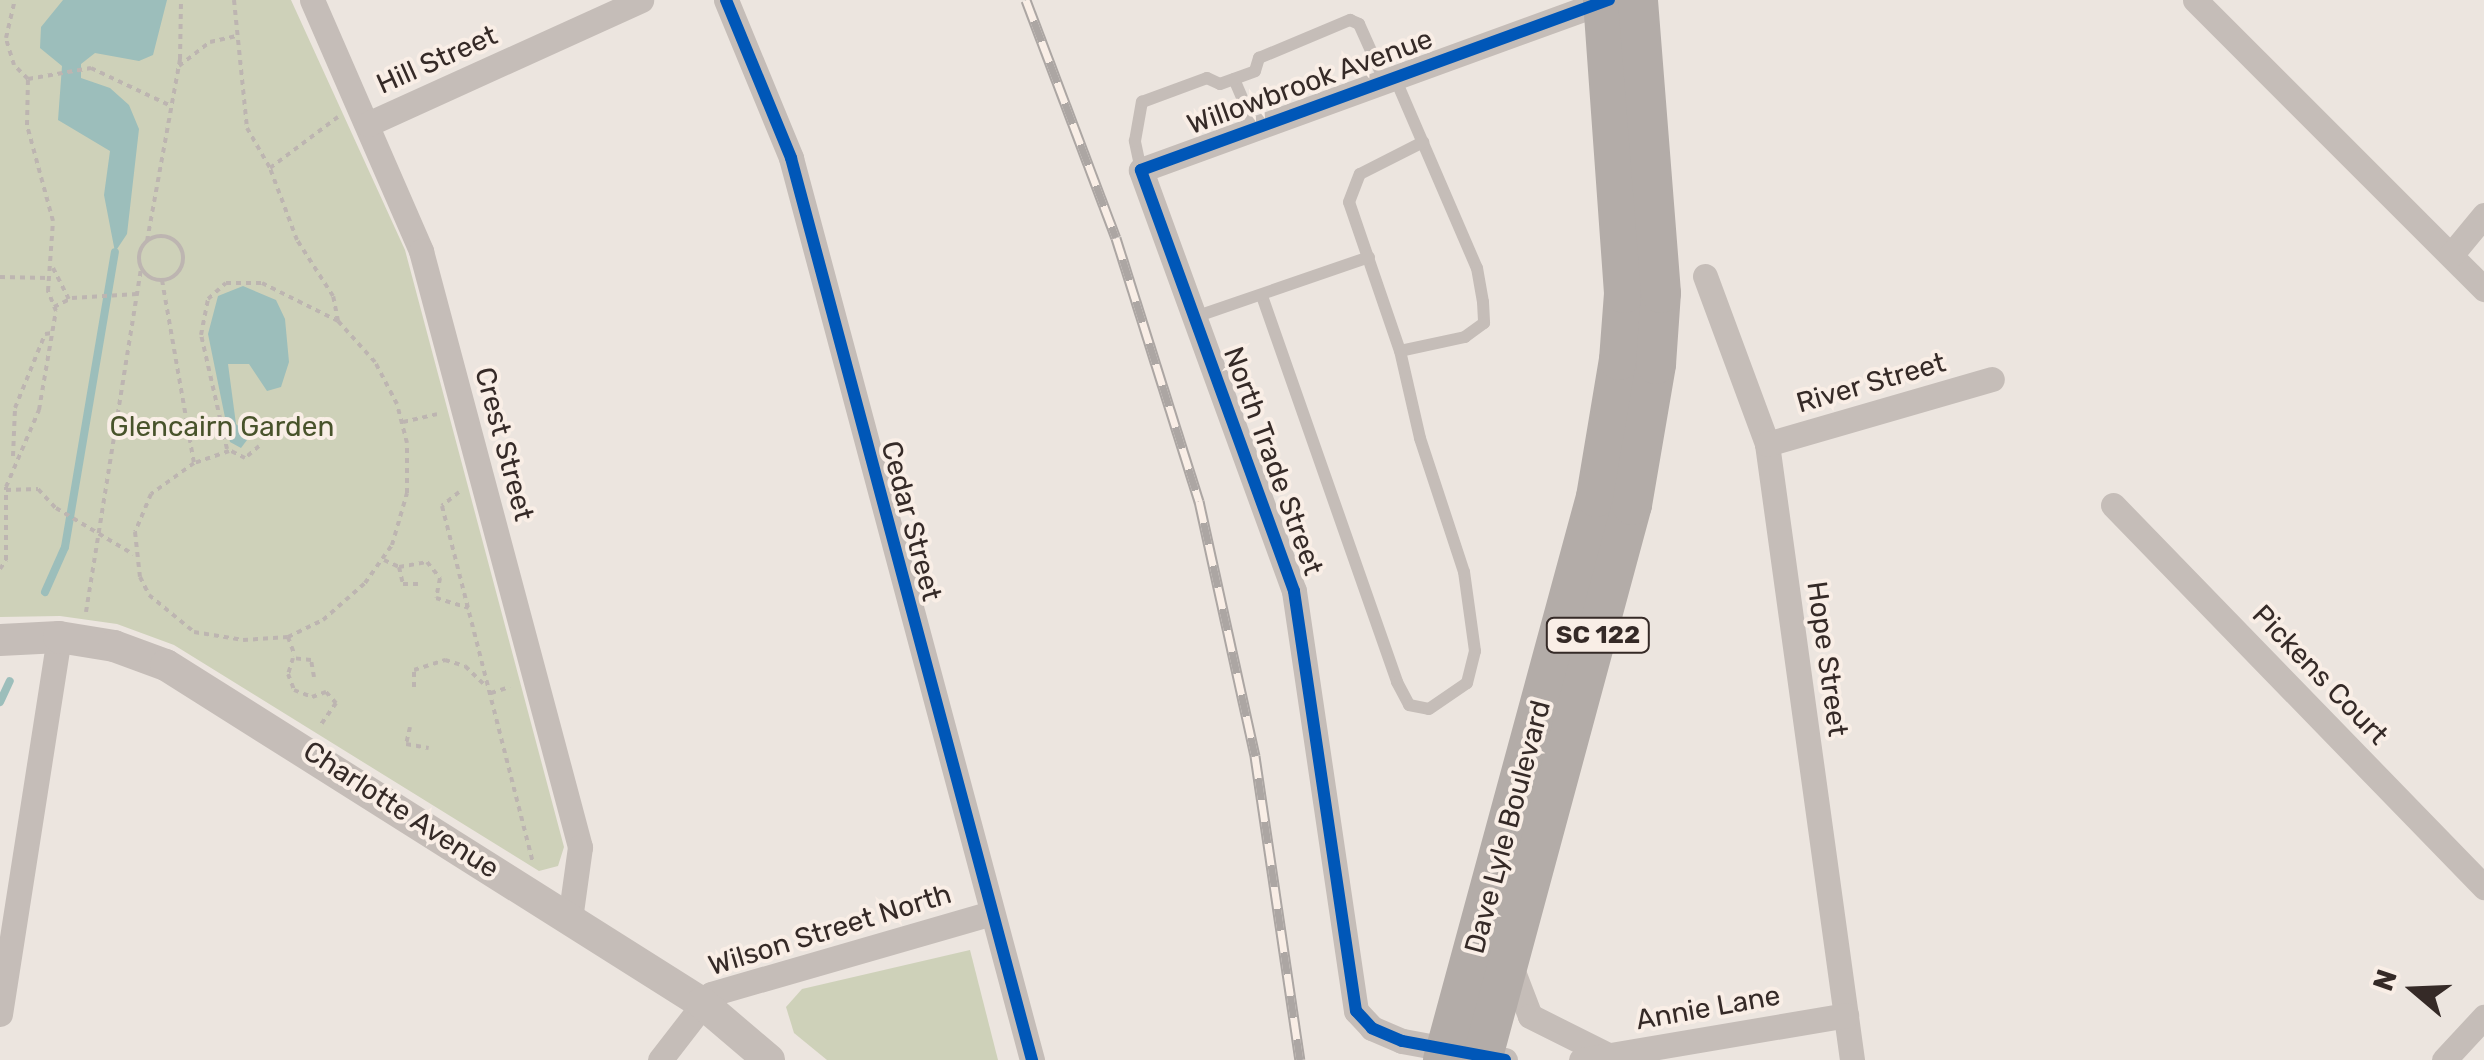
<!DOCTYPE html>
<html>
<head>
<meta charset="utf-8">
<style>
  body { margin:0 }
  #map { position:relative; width:2484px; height:1060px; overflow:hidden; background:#ece5df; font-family:Rubik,sans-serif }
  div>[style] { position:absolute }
  .green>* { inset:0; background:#ced1b9 }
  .water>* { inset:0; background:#9cbebb }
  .stream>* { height:8px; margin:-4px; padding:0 4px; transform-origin:4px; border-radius:4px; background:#9cbebb }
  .path>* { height:4px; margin-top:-2px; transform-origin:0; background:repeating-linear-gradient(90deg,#bdb5b1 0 5px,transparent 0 10px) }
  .path>.ring { margin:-2px; padding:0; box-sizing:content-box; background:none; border:4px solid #bdb5b1; border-radius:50% }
  .service>* { height:12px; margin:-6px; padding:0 6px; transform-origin:6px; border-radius:6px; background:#c5bdb8 }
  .minor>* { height:25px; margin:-12.5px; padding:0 12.5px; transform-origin:12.5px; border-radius:12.5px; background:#c5bdb8 }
  .tertiary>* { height:32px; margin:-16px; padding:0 16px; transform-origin:16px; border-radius:16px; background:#c5bdb8 }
  .primary>* { height:40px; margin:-20px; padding:0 20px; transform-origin:20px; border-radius:20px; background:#b3aca8 }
  .rail>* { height:11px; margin-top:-5.5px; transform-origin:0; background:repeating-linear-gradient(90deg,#f9eee6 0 22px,#aca6a3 0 44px); box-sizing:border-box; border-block:2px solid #aca6a3 }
  .cycleway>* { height:12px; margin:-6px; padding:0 6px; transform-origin:6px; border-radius:6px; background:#0057b8 }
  span { translate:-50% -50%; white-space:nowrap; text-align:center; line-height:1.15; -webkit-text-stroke:8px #f9eee6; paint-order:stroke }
  .shield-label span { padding:2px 8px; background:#f9eee6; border:2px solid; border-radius:8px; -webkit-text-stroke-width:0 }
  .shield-label { font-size:25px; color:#352a27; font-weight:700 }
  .street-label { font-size:28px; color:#352a27 }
  .park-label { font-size:28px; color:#48532b }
  .north { position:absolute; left:2364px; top:940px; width:100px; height:100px; -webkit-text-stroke:8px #f9eee6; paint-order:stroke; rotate:289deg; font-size:28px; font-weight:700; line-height:40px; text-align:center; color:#352a27 }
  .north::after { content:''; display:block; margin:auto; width:35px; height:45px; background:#352a27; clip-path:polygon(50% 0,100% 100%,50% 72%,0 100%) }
</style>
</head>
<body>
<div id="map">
  <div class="green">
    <div style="clip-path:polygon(0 0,291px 0,405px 250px,564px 847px,558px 866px,539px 871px,174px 645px,117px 624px,60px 616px,0 617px)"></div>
    <div style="clip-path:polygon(970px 950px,998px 1060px,827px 1060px,794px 1033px,786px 1007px,802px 989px)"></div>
  </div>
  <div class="water">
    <div style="clip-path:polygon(63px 0,167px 0,153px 55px,139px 61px,95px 53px,81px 64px,81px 78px,110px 88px,129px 105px,139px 129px,127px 234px,115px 252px,104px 195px,110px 151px,58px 120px,62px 66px,40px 48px,41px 27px)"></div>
    <div style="clip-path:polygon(243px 286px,276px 300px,285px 319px,289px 362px,281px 387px,267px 391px,249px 364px,228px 364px,236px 424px,250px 436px,241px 448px,230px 442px,208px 334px,218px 296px)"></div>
  </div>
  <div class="stream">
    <div style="left:45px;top:592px;width:49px;rotate:-66deg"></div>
    <div style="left:65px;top:547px;width:299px;rotate:-80.4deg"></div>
    <div style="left:0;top:702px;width:23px;rotate:-65deg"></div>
  </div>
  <div class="path">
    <div style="left:234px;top:0;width:129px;rotate:84.2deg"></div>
    <div style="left:247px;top:128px;width:46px;rotate:60.1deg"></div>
    <div style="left:179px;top:66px;width:39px;rotate:-38deg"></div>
    <div style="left:210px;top:42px;width:27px;rotate:-13deg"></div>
    <div style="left:28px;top:79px;width:64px;rotate:-9.9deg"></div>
    <div style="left:91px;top:68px;width:86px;rotate:25.4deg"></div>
    <div class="ring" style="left:139px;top:236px;width:40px;height:40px"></div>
    <div style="left:147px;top:241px;width:185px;rotate:-79.7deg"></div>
    <div style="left:180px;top:59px;width:59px;rotate:-89deg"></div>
    <div style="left:53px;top:268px;width:35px;rotate:63deg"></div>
    <div style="left:0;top:277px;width:49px;rotate:1.2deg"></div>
    <div style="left:162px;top:280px;width:186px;rotate:80.1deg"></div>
    <div style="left:54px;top:307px;width:20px;rotate:-27deg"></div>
    <div style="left:72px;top:298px;width:65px;rotate:-3.5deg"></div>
    <div style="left:403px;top:422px;width:35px;rotate:-13deg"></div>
    <div style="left:259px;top:446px;width:18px;rotate:139deg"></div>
    <div style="left:245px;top:458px;width:20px;rotate:-153deg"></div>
    <div style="left:227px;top:449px;width:117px;rotate:-102.8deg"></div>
    <div style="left:201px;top:335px;width:37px;rotate:-79deg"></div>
    <div style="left:208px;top:299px;width:24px;rotate:-42deg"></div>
    <div style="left:226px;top:283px;width:36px"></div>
    <div style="left:262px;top:283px;width:85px;rotate:26.6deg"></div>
    <div style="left:229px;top:451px;width:37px;rotate:161deg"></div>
    <div style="left:194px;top:463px;width:53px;rotate:144.2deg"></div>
    <div style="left:151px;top:494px;width:41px;rotate:112.8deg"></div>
    <div style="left:135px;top:532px;width:45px;rotate:83.7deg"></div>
    <div style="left:140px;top:577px;width:20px;rotate:63deg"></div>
    <div style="left:149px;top:595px;width:58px;rotate:39.4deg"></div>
    <div style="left:194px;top:632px;width:50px;rotate:9.3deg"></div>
    <div style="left:243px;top:640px;width:45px;rotate:-3.8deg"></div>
    <div style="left:288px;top:637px;width:39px;rotate:-26deg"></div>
    <div style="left:323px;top:620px;width:56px;rotate:-41.4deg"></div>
    <div style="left:365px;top:583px;width:47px;rotate:-54.6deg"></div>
    <div style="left:392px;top:545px;width:54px;rotate:-73.9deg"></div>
    <div style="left:407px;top:493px;width:50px;rotate:-90deg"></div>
    <div style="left:407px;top:443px;width:40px;rotate:-104.4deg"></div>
    <div style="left:397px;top:404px;width:47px;rotate:-117.6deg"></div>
    <div style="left:375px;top:362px;width:55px;rotate:-132.1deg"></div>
    <div style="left:338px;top:321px;width:25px;rotate:-101deg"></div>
    <div style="left:333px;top:296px;width:67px;rotate:-122.7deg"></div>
    <div style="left:297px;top:240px;width:77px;rotate:-110.6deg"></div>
    <div style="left:270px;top:168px;width:85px;rotate:-36.9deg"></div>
    <div style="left:13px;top:456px;width:48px;rotate:-87.6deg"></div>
    <div style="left:15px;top:408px;width:80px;rotate:-67.9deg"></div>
    <div style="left:45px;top:334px;width:7px;rotate:-8deg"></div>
    <div style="left:6px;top:490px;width:32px;rotate:-2deg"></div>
    <div style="left:38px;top:489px;width:26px;rotate:47deg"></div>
    <div style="left:56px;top:508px;width:90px;rotate:30.9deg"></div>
    <div style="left:459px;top:492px;width:22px;rotate:141deg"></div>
    <div style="left:442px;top:506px;width:368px;rotate:75.7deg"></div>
    <div style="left:384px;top:560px;width:17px;rotate:25deg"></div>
    <div style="left:399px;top:567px;width:28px;rotate:-10deg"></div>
    <div style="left:427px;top:562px;width:21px;rotate:51deg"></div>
    <div style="left:440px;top:578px;width:20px;rotate:101deg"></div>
    <div style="left:436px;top:598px;width:34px;rotate:17deg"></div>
    <div style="left:399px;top:567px;width:17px;rotate:77deg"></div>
    <div style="left:403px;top:584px;width:17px"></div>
    <div style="left:0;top:569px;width:11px;rotate:-56deg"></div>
    <div style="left:6px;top:560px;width:73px;rotate:-90deg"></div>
    <div style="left:6px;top:487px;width:84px;rotate:-66.8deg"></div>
    <div style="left:39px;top:410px;width:100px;rotate:-80.3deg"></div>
    <div style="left:56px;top:311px;width:22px;rotate:-112deg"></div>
    <div style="left:48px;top:291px;width:70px;rotate:-85.9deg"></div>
    <div style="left:53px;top:221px;width:99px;rotate:-105.2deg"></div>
    <div style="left:27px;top:125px;width:46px;rotate:-88.8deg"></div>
    <div style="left:28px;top:79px;width:20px;rotate:-135deg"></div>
    <div style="left:14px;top:65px;width:28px;rotate:-107deg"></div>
    <div style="left:6px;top:38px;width:39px;rotate:-77deg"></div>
    <div style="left:86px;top:612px;width:346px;rotate:-80.9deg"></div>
    <div style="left:288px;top:637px;width:20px;rotate:70deg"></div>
    <div style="left:314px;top:677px;width:17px;rotate:-100deg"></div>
    <div style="left:311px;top:660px;width:18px;rotate:-174deg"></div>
    <div style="left:293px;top:658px;width:17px;rotate:107deg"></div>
    <div style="left:288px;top:674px;width:17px;rotate:69deg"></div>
    <div style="left:294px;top:690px;width:19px;rotate:21deg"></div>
    <div style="left:312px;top:697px;width:15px;rotate:-20deg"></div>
    <div style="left:326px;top:692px;width:15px;rotate:48deg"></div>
    <div style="left:336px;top:703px;width:29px;rotate:125deg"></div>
    <div style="left:414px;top:687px;width:17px;rotate:-90deg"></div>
    <div style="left:414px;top:670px;width:33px;rotate:-18deg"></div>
    <div style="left:445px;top:660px;width:21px;rotate:17deg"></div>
    <div style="left:465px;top:666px;width:30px;rotate:44deg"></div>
    <div style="left:491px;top:693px;width:20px;rotate:-18deg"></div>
    <div style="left:410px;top:727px;width:17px;rotate:103deg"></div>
    <div style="left:406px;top:744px;width:23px;rotate:10deg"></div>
  </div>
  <div class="service">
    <div style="left:1395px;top:78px;width:207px;rotate:66.7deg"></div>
    <div style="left:1477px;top:268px;width:35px;rotate:80deg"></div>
    <div style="left:1483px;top:302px;width:21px;rotate:87deg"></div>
    <div style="left:1484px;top:323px;width:24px;rotate:144deg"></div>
    <div style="left:1465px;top:337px;width:66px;rotate:167.8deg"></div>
    <div style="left:1234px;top:79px;width:53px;rotate:66.8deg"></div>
    <div style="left:1141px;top:170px;width:30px;rotate:-102deg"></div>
    <div style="left:1135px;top:141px;width:40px;rotate:-80deg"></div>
    <div style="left:1142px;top:102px;width:69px;rotate:-20.3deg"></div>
    <div style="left:1207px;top:78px;width:14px;rotate:25deg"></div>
    <div style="left:1220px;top:84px;width:37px;rotate:-20deg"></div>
    <div style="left:1255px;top:71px;width:14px;rotate:-73deg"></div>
    <div style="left:1259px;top:58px;width:99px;rotate:-22.7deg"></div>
    <div style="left:1350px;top:20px;width:10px;rotate:24deg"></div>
    <div style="left:1359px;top:24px;width:64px;rotate:65.9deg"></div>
    <div style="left:1262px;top:296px;width:409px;rotate:70.7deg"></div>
    <div style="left:1397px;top:682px;width:26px;rotate:62deg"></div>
    <div style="left:1409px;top:705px;width:20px;rotate:11deg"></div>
    <div style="left:1429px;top:709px;width:46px;rotate:-34.4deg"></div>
    <div style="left:1467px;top:683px;width:33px;rotate:-76deg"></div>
    <div style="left:1475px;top:651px;width:80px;rotate:-97.9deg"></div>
    <div style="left:1464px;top:572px;width:141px;rotate:-108.2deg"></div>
    <div style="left:1420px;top:438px;width:89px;rotate:-102.9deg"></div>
    <div style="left:1400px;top:351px;width:157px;rotate:-108.9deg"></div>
    <div style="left:1349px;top:202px;width:30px;rotate:-69deg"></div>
    <div style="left:1360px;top:174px;width:71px;rotate:-26.9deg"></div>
    <div style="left:1195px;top:317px;width:184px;rotate:-19deg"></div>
  </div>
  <div class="minor">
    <div style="left:312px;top:0;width:274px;rotate:66.5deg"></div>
    <div style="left:421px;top:251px;width:617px;rotate:75.06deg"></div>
    <div style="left:580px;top:847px;width:73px;rotate:97.9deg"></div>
    <div style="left:726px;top:0;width:171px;rotate:67.6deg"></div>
    <div style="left:791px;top:158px;width:934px;rotate:75.04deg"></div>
    <div style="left:2195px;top:0;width:409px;rotate:45deg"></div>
    <div style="left:368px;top:124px;width:300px;rotate:-24.4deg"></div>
    <div style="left:2451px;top:255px;width:52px;rotate:-50.5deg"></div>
    <div style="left:1705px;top:276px;width:179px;rotate:69.7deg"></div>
    <div style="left:1767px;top:444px;width:622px;rotate:82.14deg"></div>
    <div style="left:1767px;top:444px;width:234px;rotate:-16.1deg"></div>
    <div style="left:2113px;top:505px;width:533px;rotate:45.84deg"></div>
    <div style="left:1512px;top:969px;width:50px;rotate:69deg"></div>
    <div style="left:1530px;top:1016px;width:87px;rotate:26.6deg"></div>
    <div style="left:0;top:1014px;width:382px;rotate:-81.1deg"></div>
    <div style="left:660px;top:1060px;width:83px;rotate:-52.3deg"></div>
    <div style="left:711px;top:994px;width:288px;rotate:-16.1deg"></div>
    <div style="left:1505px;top:1060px;width:105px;rotate:-169.5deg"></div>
    <div style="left:1402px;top:1041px;width:33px;rotate:-157deg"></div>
    <div style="left:1372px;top:1028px;width:23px;rotate:-133deg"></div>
    <div style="left:1356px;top:1011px;width:425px;rotate:-98.4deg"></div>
    <div style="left:1294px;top:591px;width:448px;rotate:-110deg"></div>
    <div style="left:1141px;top:170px;width:498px;rotate:-20deg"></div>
    <div style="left:1581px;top:1060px;width:269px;rotate:-9.6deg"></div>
    <div style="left:2444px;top:1060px;width:59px;rotate:-47.1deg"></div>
  </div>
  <div class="tertiary">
    <div style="left:0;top:640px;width:59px;rotate:-2.9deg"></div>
    <div style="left:59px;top:637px;width:56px;rotate:9.3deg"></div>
    <div style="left:114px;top:646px;width:55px;rotate:20.1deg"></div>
    <div style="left:166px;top:665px;width:634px;rotate:32.24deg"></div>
    <div style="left:702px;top:1003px;width:88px;rotate:40.4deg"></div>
  </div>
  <div class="primary">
    <div style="left:1443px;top:1060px;width:583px;rotate:-74.8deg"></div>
    <div style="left:1596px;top:497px;width:139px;rotate:-80.5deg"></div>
    <div style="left:1619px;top:360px;width:67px;rotate:-85.7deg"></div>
    <div style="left:1624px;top:293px;width:294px;rotate:-94.1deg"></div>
    <div style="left:1482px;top:1060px;width:575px;rotate:-74.88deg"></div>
    <div style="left:1632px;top:505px;width:143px;rotate:-80.3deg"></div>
    <div style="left:1656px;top:364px;width:71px;rotate:-86deg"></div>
    <div style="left:1661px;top:293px;width:294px;rotate:-94.5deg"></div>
  </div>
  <div class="rail">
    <div style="left:1026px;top:0;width:254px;rotate:69.3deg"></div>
    <div style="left:1116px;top:238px;width:276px;rotate:72.5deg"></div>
    <div style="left:1199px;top:501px;width:261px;rotate:77.6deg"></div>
    <div style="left:1255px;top:756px;width:307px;rotate:81.6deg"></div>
  </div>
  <div class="cycleway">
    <div style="left:726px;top:0;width:171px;rotate:67.6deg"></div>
    <div style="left:791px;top:158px;width:934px;rotate:75.04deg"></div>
    <div style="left:1505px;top:1060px;width:105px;rotate:-169.5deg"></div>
    <div style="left:1402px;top:1041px;width:33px;rotate:-157deg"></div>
    <div style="left:1372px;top:1028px;width:23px;rotate:-133deg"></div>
    <div style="left:1356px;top:1011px;width:425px;rotate:-98.4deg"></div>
    <div style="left:1294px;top:591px;width:448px;rotate:-110deg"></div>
    <div style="left:1141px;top:170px;width:498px;rotate:-20deg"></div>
  </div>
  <div class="shield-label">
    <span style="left:1598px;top:635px">SC 122</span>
  </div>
  <div class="street-label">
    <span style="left:437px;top:60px;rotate:-24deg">Hill Street</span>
    <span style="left:1310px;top:82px;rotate:-20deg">Willowbrook Avenue</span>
    <span style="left:1871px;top:383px;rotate:-16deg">River Street</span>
    <span style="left:504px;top:444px;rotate:75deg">Crest Street</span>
    <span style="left:1273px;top:461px;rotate:70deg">North Trade Street</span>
    <span style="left:911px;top:521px;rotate:75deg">Cedar Street</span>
    <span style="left:1827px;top:659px;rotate:82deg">Hope Street</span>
    <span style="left:2320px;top:675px;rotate:46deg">Pickens Court</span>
    <span style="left:401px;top:810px;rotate:33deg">Charlotte Avenue</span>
    <span style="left:1508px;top:827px;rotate:-75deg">Dave Lyle Boulevard</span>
    <span style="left:830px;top:930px;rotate:-17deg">Wilson Street North</span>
    <span style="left:1708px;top:1008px;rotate:-10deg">Annie Lane</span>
  </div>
  <div class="park-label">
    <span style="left:222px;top:427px">Glencairn Garden</span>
  </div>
  <div class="north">N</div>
</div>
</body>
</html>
